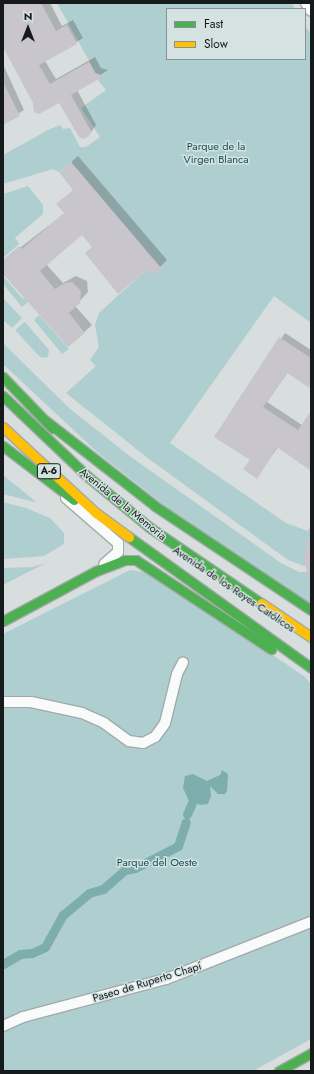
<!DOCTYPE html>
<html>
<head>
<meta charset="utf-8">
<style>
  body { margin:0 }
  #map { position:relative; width:314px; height:1074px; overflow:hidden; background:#d8dede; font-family:Jost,sans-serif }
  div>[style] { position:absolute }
  .green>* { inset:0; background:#afcecf }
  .water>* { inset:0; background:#7eadae }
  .shadow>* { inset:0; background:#0003 }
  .canal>* { height:9px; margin:-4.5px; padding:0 4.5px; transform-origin:4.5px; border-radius:4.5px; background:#7eadae }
  .building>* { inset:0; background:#c9c5cd }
  .roads { filter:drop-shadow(1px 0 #a4aaaa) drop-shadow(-1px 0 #a4aaaa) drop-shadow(0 1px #a4aaaa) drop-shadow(0 -1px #a4aaaa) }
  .street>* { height:10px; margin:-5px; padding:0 5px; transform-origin:5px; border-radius:5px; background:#f9fafa }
  .fast>* { height:9px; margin:-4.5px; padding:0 4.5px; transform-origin:4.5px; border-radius:4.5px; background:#4caf50 }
  .slow>* { height:9px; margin:-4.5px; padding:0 4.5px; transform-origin:4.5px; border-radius:4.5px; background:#ffc107 }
  span { translate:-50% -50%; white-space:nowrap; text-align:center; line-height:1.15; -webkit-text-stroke:3px #d4e2e2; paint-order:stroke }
  .shield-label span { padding:1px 3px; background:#d4e2e2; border:1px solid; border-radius:3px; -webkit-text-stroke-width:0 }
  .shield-label { font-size:10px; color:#161a1b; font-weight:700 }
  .park-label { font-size:11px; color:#164f51 }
  .street-label { font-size:11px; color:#161a1b }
  .frame { position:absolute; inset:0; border:4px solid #161a1b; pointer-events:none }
  .legend { position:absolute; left:166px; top:8px; width:140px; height:52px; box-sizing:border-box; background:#d4e2e2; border:1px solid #889292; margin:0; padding:5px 7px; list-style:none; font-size:12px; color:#161a1b }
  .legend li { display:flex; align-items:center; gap:8px; height:20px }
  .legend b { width:20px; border:1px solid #889292 }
  .north { position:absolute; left:8px; top:8px; width:40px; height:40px; -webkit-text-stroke:3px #d4e2e2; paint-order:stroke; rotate:0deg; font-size:11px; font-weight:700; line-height:16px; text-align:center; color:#161a1b }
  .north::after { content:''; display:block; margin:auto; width:14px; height:18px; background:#161a1b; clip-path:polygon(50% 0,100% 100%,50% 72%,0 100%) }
</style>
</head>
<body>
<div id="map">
  <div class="green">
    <div style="clip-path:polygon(57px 3px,292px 3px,295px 9px,167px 9px,167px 59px,305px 59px,305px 25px,311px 34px,311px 323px,274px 296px,170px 443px,286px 523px,308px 531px,311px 526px,311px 566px,304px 566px,288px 560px,149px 459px,66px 393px,96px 366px,90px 360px,99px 347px,95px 325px,99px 313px,147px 269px,152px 275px,161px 268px,71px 162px,59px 172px,53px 169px,3px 184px,3px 155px,48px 130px,60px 125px,63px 129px,70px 128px,80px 147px,86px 147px,100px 137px,81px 108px,106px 90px,98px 80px,101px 77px,97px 75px)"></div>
    <div style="clip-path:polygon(28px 186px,43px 205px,43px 214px,15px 238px,19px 244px,3px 258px,3px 194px)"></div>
    <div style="clip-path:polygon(3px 276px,23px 299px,26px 297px,29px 301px,22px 307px,3px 284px)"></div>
    <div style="clip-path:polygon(3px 298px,22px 318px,12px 328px,3px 320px)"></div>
    <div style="clip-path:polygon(39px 315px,69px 349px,62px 354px,34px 320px)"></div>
    <div style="clip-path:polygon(25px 322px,49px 350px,48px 357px,42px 358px,38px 355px,15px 330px)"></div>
    <div style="clip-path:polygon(3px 343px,69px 408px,131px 457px,281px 563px,299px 572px,311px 572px,311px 604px,164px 505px,98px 453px,3px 364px)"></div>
    <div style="clip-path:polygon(3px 475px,35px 501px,34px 502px,3px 494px)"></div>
    <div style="clip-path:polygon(3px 502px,26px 508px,50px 518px,64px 533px,64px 544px,44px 556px,3px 559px)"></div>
    <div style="clip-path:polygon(46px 563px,3px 585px,3px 568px,33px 567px)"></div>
    <div style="clip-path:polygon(130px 570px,144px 572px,173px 587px,305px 677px,311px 684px,311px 1039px,253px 1071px,3px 1071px,3px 634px)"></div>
  </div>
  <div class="water">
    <div style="clip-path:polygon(222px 770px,228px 774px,227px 791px,225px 794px,218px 794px,210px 786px,211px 796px,208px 804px,201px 805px,189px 801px,183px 788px,185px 776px,193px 774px,207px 781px,220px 775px)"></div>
  </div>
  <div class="shadow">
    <div style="clip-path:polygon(3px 3px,50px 3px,62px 26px,73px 20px,83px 38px,45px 61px,56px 79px,95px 57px,101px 68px,108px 70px,77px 90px,96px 125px,89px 135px,60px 101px,34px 103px,3px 46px)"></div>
    <div style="clip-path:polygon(3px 64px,24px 110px,3px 124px)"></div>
    <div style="clip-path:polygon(78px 156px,167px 260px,160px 267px,147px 268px,93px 246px,82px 234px,46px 264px,63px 283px,76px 276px,87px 281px,88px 292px,75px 306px,92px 325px,69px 346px,3px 272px,3px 261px,65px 213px,74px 189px,67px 166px)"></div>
    <div style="clip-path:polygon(285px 333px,311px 350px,311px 388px,288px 372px,267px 402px,302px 425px,311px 412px,311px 469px,278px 447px,257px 477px,251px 460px,215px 436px)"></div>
  </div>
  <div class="canal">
    <div style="left:187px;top:814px;width:12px;rotate:-66deg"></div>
    <div style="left:3px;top:964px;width:20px;rotate:-30deg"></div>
    <div style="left:20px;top:954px;width:12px;rotate:-5deg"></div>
    <div style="left:32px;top:953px;width:14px;rotate:-25deg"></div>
    <div style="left:45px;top:947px;width:37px;rotate:-61deg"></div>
    <div style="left:63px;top:915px;width:34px;rotate:-40deg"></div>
    <div style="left:89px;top:893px;width:15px;rotate:-16deg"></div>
    <div style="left:103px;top:889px;width:29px;rotate:-41deg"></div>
    <div style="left:125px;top:870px;width:10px;rotate:-11deg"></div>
    <div style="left:135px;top:868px;width:48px;rotate:-27.1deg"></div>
    <div style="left:178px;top:846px;width:25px;rotate:-72deg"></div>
  </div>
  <div class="building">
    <div style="clip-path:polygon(3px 3px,41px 3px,56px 31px,67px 25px,77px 44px,39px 65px,50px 84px,89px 62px,95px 73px,104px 76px,71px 95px,91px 131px,89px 136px,84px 139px,79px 137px,59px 103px,39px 114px,34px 112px,33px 103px,3px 47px)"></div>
    <div style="clip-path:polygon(3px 82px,20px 116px,3px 125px)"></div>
    <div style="clip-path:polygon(71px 162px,161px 268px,152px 275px,147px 269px,118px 294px,85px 253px,92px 247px,82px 235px,40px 271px,55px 289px,65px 283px,72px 282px,81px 291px,80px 303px,69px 313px,85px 333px,68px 347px,3px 274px,3px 260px,19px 246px,22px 249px,64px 213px,56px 204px,73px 190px,59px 172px)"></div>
    <div style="clip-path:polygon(279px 337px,311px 358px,311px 389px,287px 373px,263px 407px,298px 430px,311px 411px,311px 471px,277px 447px,257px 479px,243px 469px,250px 460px,214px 437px)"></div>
    <div style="clip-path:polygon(308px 538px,311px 538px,311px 577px,308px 577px,304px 559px)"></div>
  </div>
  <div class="roads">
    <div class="street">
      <div style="left:306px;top:3px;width:9px;rotate:58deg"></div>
      <div style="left:66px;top:498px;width:69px;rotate:40.9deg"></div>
      <div style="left:118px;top:543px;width:9px;rotate:90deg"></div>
      <div style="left:118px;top:552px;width:18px;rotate:139deg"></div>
      <div style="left:3px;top:702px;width:28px"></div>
      <div style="left:31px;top:702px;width:52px;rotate:12.2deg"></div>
      <div style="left:82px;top:713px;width:24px;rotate:24deg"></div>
      <div style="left:104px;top:723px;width:31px;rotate:36deg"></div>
      <div style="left:129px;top:741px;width:14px;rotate:8deg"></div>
      <div style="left:143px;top:743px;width:13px;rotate:-27deg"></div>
      <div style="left:155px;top:737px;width:17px;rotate:-54deg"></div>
      <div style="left:165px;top:723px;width:50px;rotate:-76.2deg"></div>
      <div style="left:177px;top:674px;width:13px;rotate:-63deg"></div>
      <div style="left:3px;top:1026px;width:22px;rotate:-24deg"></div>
      <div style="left:23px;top:1017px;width:148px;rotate:-14.9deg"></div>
      <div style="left:166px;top:979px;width:156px;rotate:-21.5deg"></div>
    </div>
    <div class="fast">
      <div style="left:3px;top:377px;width:71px;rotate:46.1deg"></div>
      <div style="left:3px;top:396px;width:116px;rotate:43.6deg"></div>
      <div style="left:87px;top:476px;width:80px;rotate:39.4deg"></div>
      <div style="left:149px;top:527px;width:135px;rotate:34.2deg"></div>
      <div style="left:46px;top:421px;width:138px;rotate:37.9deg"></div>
      <div style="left:155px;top:506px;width:187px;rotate:33.7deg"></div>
      <div style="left:3px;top:446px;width:89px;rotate:37.3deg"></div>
      <div style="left:129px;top:537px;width:224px;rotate:35.7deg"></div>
      <div style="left:3px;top:621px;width:106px;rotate:-28.3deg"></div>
      <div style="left:96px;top:571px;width:30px;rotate:-21deg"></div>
      <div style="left:124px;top:560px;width:12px"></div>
      <div style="left:136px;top:560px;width:162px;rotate:33.4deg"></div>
      <div style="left:279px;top:1071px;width:37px;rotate:-29deg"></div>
    </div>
    <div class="slow">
      <div style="left:3px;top:427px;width:127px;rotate:42.8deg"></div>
      <div style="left:96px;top:513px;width:41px;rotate:36deg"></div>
      <div style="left:261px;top:603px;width:60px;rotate:34.2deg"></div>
    </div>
  </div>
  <div class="shield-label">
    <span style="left:49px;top:471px">A-6</span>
  </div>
  <div class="park-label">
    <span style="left:216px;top:153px">Parque de la<br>Virgen Blanca</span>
    <span style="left:157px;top:862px">Parque del Oeste</span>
  </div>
  <div class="street-label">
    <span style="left:123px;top:504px;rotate:39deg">Avenida de la Memoria</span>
    <span style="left:234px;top:589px;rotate:34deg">Avenida de los Reyes Católicos</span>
    <span style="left:147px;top:982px;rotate:-17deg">Paseo de Ruperto Chapí</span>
  </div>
  <div class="frame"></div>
  <ul class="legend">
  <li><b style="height:5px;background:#4caf50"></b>Fast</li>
  <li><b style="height:5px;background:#ffc107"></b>Slow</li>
  </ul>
  <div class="north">N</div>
</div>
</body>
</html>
